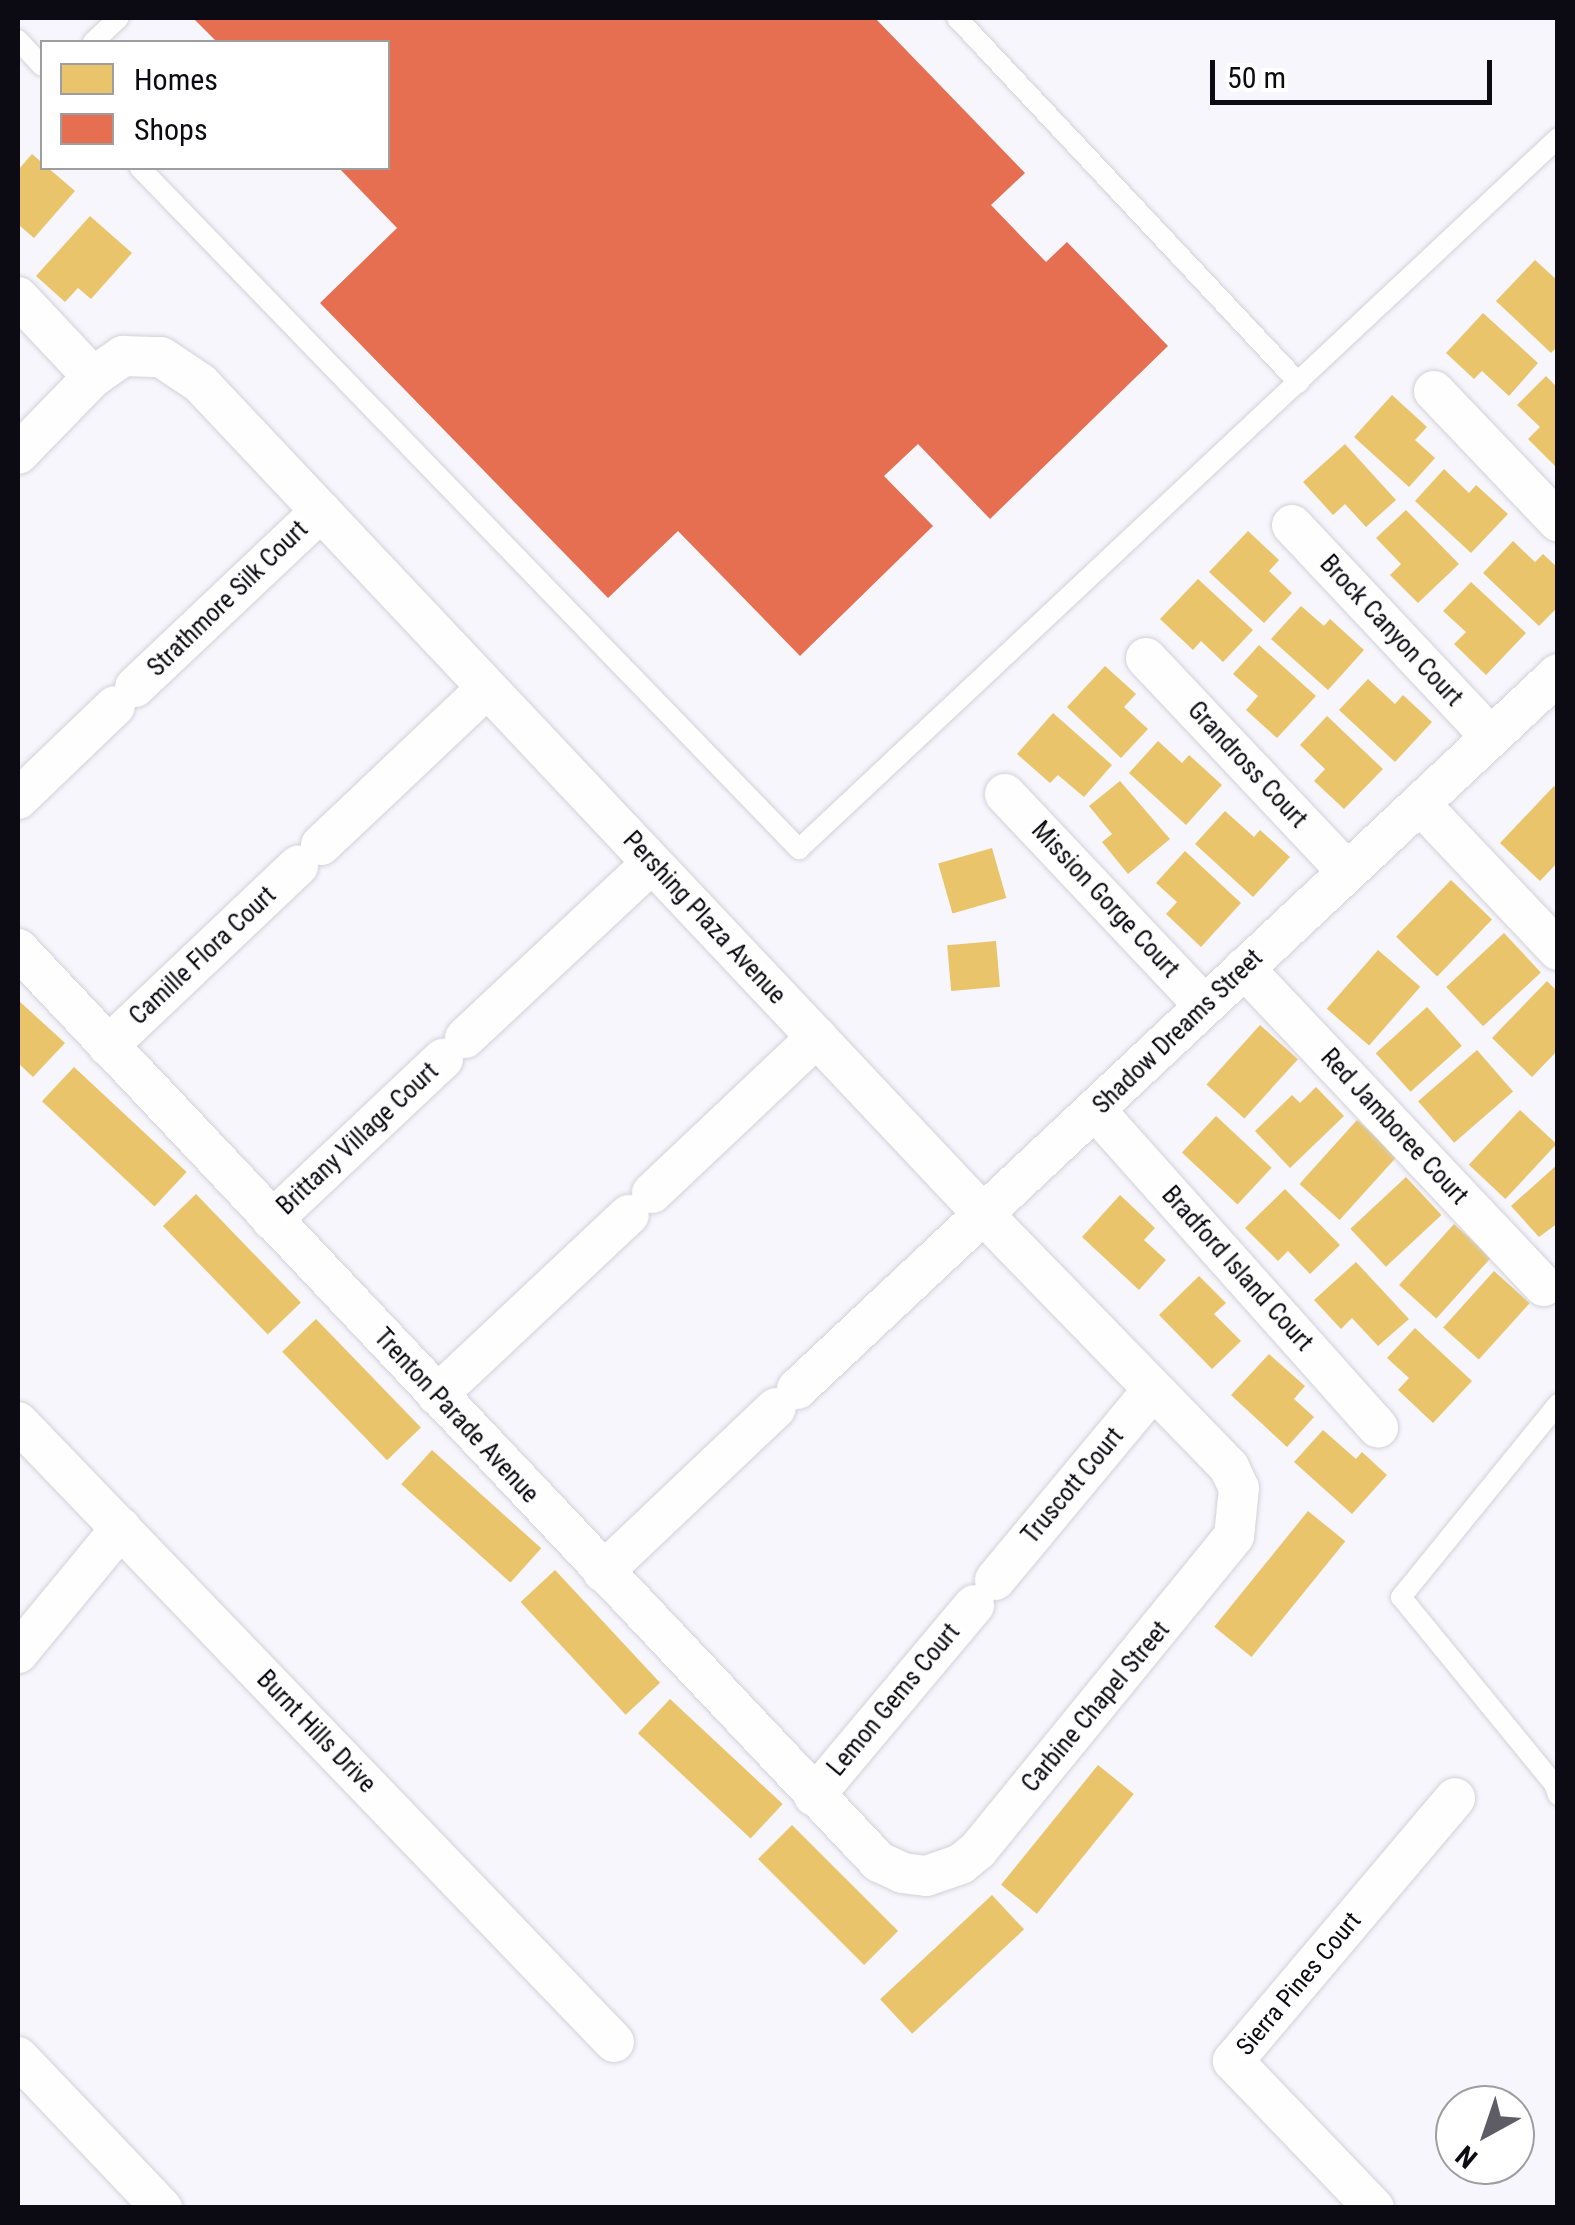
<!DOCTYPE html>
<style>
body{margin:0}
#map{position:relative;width:1575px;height:2225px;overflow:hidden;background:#f7f6fc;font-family:"Roboto Condensed",sans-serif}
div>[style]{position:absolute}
.homes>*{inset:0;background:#e9c46a;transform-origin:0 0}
.shops>*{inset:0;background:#e76f51}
.roads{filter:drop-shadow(0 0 2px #d2d1d9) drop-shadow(0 0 2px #d2d1d9)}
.lane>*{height:20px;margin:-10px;padding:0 10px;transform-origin:10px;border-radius:10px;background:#fefeff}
.street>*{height:40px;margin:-20px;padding:0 20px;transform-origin:20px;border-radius:20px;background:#fefeff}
span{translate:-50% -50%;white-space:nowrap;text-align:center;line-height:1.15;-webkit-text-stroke:10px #fff;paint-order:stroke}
.street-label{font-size:25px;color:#0c0b13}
.frame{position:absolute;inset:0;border:20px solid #0c0b13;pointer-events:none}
.legend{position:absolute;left:40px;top:40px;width:350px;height:130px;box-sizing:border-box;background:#fff;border:2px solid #9e9da1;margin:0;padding:12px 18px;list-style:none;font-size:30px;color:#0c0b13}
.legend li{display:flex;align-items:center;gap:20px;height:50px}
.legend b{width:50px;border:2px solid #9e9da1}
.north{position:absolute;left:1435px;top:2085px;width:100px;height:100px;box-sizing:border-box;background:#fff;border:2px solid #9e9da1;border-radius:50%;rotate:220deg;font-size:28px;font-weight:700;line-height:40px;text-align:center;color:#0c0b13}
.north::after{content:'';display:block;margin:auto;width:35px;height:45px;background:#5e5d65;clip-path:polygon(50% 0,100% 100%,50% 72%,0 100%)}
.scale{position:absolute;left:1210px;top:60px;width:282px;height:45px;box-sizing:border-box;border:5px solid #0c0b13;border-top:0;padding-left:12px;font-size:30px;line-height:35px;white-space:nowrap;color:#0c0b13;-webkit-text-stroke:8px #fff;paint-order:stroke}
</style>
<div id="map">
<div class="homes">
<div style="clip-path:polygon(32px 154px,75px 191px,34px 238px,20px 226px,18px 229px,18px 170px)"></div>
<div style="clip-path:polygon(90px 216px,132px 253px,91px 299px,78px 288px,65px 302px,36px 276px)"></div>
<div style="clip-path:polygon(1535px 260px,1558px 281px,1558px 346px,1551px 353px,1496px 301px)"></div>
<div style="clip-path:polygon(1483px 313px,1538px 363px,1509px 396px,1482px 371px,1474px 379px,1446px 353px)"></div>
<div style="clip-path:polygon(1546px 376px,1558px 388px,1558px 469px,1528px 439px,1540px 427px,1517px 405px)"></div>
<div style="clip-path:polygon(1392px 395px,1427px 427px,1415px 440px,1435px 458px,1409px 487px,1354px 437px)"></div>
<div style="clip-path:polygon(1345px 444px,1396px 500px,1366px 527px,1345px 504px,1333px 515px,1303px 482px)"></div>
<div style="clip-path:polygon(1444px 469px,1469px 493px,1476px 485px,1508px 514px,1471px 553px,1415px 501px)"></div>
<div style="clip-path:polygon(1406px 510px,1459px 564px,1418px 603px,1390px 575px,1401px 564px,1376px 538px)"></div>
<div style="clip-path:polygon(1248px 531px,1279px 560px,1269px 571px,1292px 593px,1264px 623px,1209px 572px)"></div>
<div style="clip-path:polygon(1513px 541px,1535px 562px,1543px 554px,1558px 568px,1558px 607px,1539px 626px,1483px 573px)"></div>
<div style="clip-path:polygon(1198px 579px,1253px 630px,1223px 662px,1201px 641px,1193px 650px,1160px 619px)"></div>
<div style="clip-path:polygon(1471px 582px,1526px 633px,1486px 675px,1454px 644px,1466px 632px,1443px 611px)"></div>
<div style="clip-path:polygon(1301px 606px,1324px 626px,1330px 619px,1364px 650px,1328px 690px,1271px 639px)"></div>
<div style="clip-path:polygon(1259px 645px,1316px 696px,1277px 738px,1246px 710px,1258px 696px,1233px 674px)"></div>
<div style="clip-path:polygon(1105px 666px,1136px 694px,1124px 707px,1148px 729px,1121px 758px,1067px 707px)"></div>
<div style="clip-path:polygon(1368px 679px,1395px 704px,1403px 695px,1432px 722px,1395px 762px,1339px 710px)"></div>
<div style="clip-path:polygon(1053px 713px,1112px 765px,1084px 797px,1058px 775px,1050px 783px,1017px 754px)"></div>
<div style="clip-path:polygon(1327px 716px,1383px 769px,1344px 809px,1314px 781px,1325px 769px,1300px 745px)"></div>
<div style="clip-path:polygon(1158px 741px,1182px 763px,1189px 755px,1222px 785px,1186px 825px,1129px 773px)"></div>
<div style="clip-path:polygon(1120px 781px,1170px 839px,1128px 874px,1102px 842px,1112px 834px,1089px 806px)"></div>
<div style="clip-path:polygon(1554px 786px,1558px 790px,1558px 862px,1540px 881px,1500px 843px)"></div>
<div style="clip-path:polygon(1225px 811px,1254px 837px,1260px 830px,1290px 857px,1253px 897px,1195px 844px)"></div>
<div style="left:992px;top:848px;width:52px;height:56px;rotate:74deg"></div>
<div style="clip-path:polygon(1185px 851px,1241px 903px,1201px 947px,1166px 914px,1177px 902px,1156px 883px)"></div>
<div style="left:1451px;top:880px;width:57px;height:79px;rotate:44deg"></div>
<div style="left:1504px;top:933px;width:54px;height:79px;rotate:47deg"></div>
<div style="left:996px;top:941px;width:46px;height:49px;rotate:85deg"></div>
<div style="left:1378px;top:950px;width:56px;height:78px;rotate:41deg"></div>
<div style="clip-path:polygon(1547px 981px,1558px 992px,1558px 1050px,1532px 1077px,1492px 1038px)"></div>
<div style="clip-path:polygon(18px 1000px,65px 1043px,33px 1077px,18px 1063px)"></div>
<div style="left:1427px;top:1007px;width:52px;height:69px;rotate:48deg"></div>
<div style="left:1260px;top:1025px;width:51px;height:80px;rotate:42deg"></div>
<div style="left:1477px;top:1050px;width:55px;height:78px;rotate:49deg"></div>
<div style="left:74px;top:1067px;width:154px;height:47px;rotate:43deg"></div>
<div style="clip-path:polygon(1316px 1087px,1344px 1116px,1290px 1168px,1255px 1131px,1292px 1095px,1300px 1103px)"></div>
<div style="left:1520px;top:1110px;width:50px;height:75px;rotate:43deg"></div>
<div style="left:1216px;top:1116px;width:76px;height:50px;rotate:43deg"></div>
<div style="left:1357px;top:1120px;width:54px;height:86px;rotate:42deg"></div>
<div style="clip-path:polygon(1558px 1164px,1558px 1223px,1539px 1237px,1511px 1206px)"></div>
<div style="left:1406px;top:1177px;width:52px;height:76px;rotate:47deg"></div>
<div style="clip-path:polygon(1285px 1189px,1340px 1245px,1310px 1274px,1288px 1251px,1278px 1261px,1245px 1228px)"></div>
<div style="left:196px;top:1194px;width:151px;height:46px;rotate:46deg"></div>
<div style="clip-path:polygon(1120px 1195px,1155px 1228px,1144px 1240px,1166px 1260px,1139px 1290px,1082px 1237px)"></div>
<div style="left:1454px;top:1224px;width:50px;height:82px;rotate:42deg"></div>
<div style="clip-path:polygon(1356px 1262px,1409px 1319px,1378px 1346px,1352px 1318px,1341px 1329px,1314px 1300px)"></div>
<div style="left:1494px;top:1271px;width:48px;height:76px;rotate:42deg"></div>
<div style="clip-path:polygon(1199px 1276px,1226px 1303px,1214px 1314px,1241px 1341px,1212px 1369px,1159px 1315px)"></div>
<div style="left:316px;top:1319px;width:151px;height:47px;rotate:46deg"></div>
<div style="clip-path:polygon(1415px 1328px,1472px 1381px,1433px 1423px,1398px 1390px,1409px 1378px,1387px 1358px)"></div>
<div style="clip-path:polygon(1269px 1354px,1305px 1386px,1294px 1399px,1314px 1417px,1287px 1447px,1231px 1395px)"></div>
<div style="clip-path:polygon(1323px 1430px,1356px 1459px,1362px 1452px,1387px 1475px,1352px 1514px,1294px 1462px)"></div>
<div style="left:432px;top:1450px;width:147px;height:46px;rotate:42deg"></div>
<div style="left:1308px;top:1511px;width:48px;height:149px;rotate:39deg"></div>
<div style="left:555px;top:1570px;width:154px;height:47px;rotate:47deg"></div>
<div style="left:670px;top:1699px;width:154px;height:47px;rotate:43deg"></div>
<div style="left:1098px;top:1765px;width:46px;height:154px;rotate:39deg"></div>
<div style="left:792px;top:1825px;width:150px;height:48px;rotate:45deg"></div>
<div style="left:992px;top:1895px;width:47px;height:153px;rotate:47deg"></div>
</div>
<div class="shops">
<div style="clip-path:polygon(193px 18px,875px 18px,1025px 173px,991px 205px,1046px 262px,1067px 242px,1168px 346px,990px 519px,918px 444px,884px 476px,933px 526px,800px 656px,678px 531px,608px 598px,320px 303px,397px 228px,339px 168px,388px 168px,388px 42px,217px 42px)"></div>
</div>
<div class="roads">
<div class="lane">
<div style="left:957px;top:18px;width:500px;rotate:46.86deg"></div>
<div style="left:18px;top:40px;width:35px;rotate:47deg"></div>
<div style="left:93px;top:42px;width:35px;rotate:-43deg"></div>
<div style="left:140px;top:168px;width:948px;rotate:45.94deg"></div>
<div style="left:799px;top:849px;width:1040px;rotate:-43.13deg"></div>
<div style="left:1558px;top:1404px;width:249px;rotate:129.1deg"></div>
<div style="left:1401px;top:1597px;width:242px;rotate:50.7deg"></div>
<div style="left:1554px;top:1784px;width:12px;rotate:70deg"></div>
</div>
<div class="street">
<div style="left:18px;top:297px;width:110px;rotate:46.8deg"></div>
<div style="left:1434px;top:391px;width:180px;rotate:46.4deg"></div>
<div style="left:18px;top:454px;width:107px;rotate:-45.8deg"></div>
<div style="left:93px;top:377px;width:37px;rotate:-35deg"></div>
<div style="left:123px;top:356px;width:38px;rotate:2deg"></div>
<div style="left:161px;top:357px;width:47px;rotate:33.7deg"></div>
<div style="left:200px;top:383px;width:1142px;rotate:46.7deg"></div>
<div style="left:983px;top:1214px;width:353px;rotate:45.8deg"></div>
<div style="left:1229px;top:1467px;width:23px;rotate:65deg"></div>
<div style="left:1239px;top:1488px;width:48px;rotate:95.9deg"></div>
<div style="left:1234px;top:1536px;width:405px;rotate:129.2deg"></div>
<div style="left:978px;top:1850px;width:22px;rotate:141deg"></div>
<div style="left:961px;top:1864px;width:37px;rotate:161deg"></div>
<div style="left:926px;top:1876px;width:23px;rotate:-173deg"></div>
<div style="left:903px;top:1873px;width:26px;rotate:-155deg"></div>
<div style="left:879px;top:1862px;width:1255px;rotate:-133.32deg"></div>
<div style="left:1292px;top:525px;width:291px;rotate:46.8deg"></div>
<div style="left:1146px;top:658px;width:293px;rotate:46.7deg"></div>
<div style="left:135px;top:687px;width:256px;rotate:-43.4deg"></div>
<div style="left:1005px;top:794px;width:291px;rotate:46.7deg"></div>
<div style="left:18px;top:799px;width:134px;rotate:-43.8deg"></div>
<div style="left:1420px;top:804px;width:201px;rotate:46.6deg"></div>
<div style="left:321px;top:845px;width:228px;rotate:-43.4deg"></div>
<div style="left:1244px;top:968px;width:437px;rotate:46.7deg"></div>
<div style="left:465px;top:1038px;width:256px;rotate:-43.1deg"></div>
<div style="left:108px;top:1046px;width:262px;rotate:-43.5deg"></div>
<div style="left:1096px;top:1111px;width:424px;rotate:48.3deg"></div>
<div style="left:652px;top:1193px;width:227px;rotate:-43.4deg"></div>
<div style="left:272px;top:1220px;width:235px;rotate:-43.3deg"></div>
<div style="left:797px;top:1389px;width:1044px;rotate:-43.21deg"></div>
<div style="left:437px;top:1395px;width:263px;rotate:-43.2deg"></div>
<div style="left:18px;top:1422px;width:860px;rotate:46.13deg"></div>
<div style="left:603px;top:1572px;width:238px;rotate:-43.5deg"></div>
<div style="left:995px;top:1580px;width:244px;rotate:-50.3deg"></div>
<div style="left:18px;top:1653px;width:162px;rotate:-50.5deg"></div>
<div style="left:814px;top:1796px;width:249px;rotate:-50deg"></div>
<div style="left:18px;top:2057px;width:209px;rotate:46.4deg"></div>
<div style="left:1374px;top:2208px;width:204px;rotate:-133.8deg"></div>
<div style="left:1233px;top:2061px;width:344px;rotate:-49.8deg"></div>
</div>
</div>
<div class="street-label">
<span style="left:228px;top:599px;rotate:-44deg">Strathmore Silk Court</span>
<span style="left:1391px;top:631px;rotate:47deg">Brock Canyon Court</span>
<span style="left:1247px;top:765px;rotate:47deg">Grandross Court</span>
<span style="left:1105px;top:900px;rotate:47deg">Mission Gorge Court</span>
<span style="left:704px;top:918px;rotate:47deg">Pershing Plaza Avenue</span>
<span style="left:203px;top:956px;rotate:-43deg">Camille Flora Court</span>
<span style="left:1178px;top:1032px;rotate:-44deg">Shadow Dreams Street</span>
<span style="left:1394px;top:1127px;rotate:47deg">Red Jamboree Court</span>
<span style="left:358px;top:1139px;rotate:-43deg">Brittany Village Court</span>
<span style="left:1237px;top:1269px;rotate:48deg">Bradford Island Court</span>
<span style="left:456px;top:1416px;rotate:47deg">Trenton Parade Avenue</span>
<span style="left:1073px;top:1486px;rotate:-50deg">Truscott Court</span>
<span style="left:894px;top:1700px;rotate:-50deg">Lemon Gems Court</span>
<span style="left:1096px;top:1707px;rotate:-50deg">Carbine Chapel Street</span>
<span style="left:316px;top:1732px;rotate:46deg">Burnt Hills Drive</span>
<span style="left:1299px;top:1984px;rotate:-50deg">Sierra Pines Court</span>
</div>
<div class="frame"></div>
<ul class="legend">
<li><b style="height:28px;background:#e9c46a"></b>Homes</li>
<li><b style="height:28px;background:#e76f51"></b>Shops</li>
</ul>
<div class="north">N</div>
<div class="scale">50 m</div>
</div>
